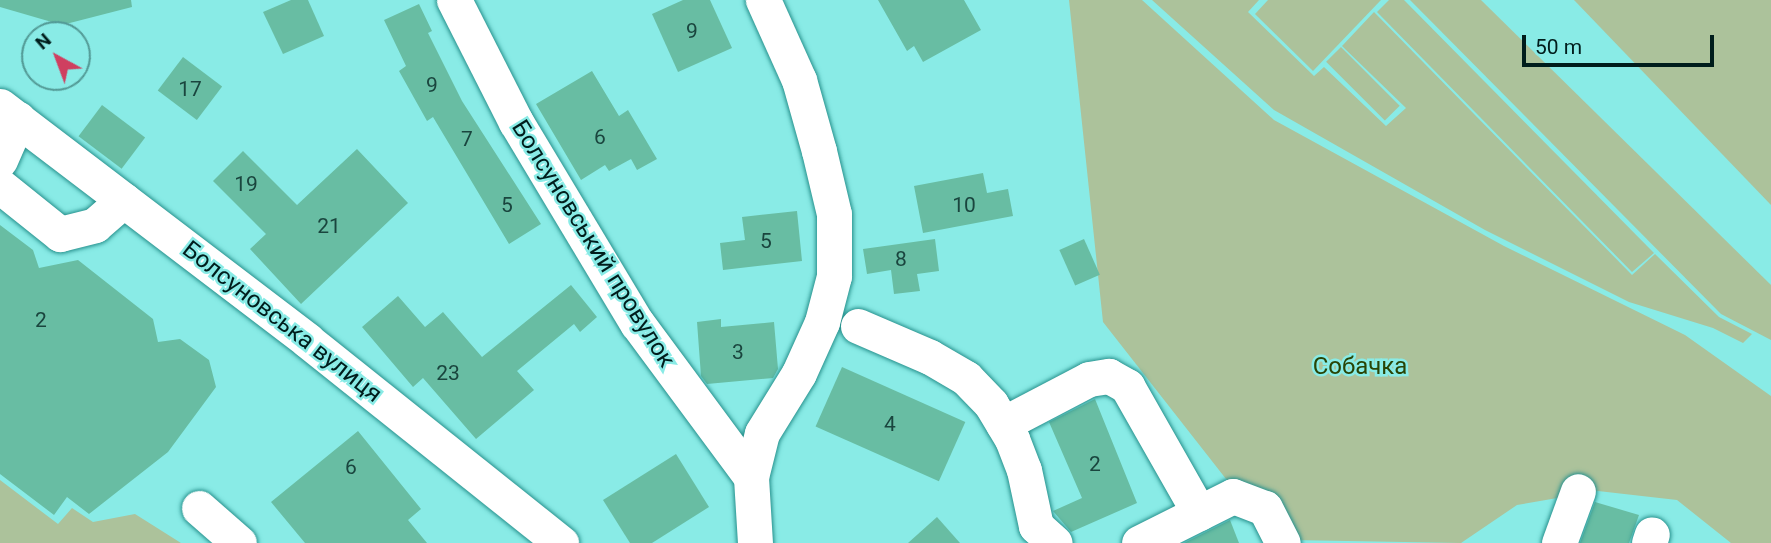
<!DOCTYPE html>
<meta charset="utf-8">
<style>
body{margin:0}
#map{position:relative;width:1771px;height:543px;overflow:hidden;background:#89ebe6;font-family:Roboto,sans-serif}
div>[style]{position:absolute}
.green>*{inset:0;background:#acc29b;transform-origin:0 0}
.building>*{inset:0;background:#68bda3;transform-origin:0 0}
.roads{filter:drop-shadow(0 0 2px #27918d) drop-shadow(0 0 2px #27918d)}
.minor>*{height:35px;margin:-17.5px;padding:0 17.5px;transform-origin:17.5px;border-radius:17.5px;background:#fff}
span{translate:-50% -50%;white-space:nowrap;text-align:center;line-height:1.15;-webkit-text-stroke:5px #89ebe6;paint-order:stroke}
.number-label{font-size:21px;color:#1a453e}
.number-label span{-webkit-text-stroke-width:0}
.street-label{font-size:24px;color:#001d1c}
.park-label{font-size:24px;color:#294405}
.north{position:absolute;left:21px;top:21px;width:70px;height:70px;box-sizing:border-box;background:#89ebe6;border:2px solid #529995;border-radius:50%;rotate:319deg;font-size:19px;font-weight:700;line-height:28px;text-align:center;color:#001d1c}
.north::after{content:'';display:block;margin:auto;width:24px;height:32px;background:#cf3f60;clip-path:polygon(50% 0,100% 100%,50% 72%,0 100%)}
.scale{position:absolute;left:1522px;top:35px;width:192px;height:32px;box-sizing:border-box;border:4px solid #001d1c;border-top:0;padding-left:9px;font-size:21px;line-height:24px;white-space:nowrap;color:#001d1c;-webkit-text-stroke:5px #89ebe6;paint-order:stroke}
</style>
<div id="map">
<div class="green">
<div style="clip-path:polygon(1069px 0,1142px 0,1274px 120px,1504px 246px,1685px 335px,1771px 396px,1771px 543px,1731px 543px,1677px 500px,1598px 491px,1517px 505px,1461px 543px,1290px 540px,1237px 493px,1103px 322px)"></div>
<div style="clip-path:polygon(1152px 0,1259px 0,1248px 12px,1314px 76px,1324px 67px,1386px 126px,1406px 108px,1342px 46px,1374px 12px,1632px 275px,1655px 254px,1719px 317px,1752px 334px,1743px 343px,1713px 328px,1629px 302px,1485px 230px,1274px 110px)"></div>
<div style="clip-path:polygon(1268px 0,1381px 0,1313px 71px,1255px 14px)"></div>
<div style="clip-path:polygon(1389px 0,1404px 0,1654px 253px,1632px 272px,1377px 12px)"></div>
<div style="clip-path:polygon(1410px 0,1481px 0,1771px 285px,1771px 340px,1721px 314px)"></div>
<div style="clip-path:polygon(1574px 0,1771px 0,1771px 205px)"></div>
<div style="left:1341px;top:47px;width:83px;height:21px;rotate:45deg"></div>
<div style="clip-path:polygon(0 480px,58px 524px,72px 508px,93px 522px,135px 514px,181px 543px,0 543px)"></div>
</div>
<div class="building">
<div style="clip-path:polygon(0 0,131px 0,132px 7px,62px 25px,0 7px)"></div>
<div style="clip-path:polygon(291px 0,308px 0,324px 36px,283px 54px,263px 12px)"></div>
<div style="clip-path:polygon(683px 0,710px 0,732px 48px,678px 72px,652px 14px)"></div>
<div style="clip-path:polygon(878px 0,964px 0,981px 30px,923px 62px,914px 46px,907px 51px)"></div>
<div style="clip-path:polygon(419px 4px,432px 31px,428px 33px,462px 101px,541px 224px,509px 244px,433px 117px,427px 121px,399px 71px,406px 66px,384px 20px)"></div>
<div style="left:183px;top:57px;width:49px;height:42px;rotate:37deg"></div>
<div style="clip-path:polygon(592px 71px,619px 116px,628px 110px,657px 159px,637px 170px,631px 159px,609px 171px,605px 165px,581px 180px,536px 104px)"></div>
<div style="left:102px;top:105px;width:54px;height:39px;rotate:37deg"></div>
<div style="clip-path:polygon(357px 149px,408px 203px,301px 304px,250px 249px,266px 234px,213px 181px,243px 151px,297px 205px)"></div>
<div style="clip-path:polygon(983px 173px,987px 193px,1008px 189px,1013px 216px,923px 233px,914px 186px)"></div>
<div style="clip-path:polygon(797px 211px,802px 261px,723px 270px,720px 243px,745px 240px,742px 217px)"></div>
<div style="clip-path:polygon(0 225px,33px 250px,39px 268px,78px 260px,153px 319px,158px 342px,180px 339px,209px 360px,216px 387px,168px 452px,89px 514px,67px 497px,54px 515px,0 474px)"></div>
<div style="clip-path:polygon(935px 239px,939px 271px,917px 274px,920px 291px,894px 294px,891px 270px,867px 274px,863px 249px)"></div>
<div style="left:1084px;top:239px;width:39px;height:27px;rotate:66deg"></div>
<div style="clip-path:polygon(571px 285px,597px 317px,580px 332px,574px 324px,517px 371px,534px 390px,476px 439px,423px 378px,413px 387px,362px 327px,398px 296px,425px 327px,443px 312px,482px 357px)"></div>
<div style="clip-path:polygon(721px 319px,721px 327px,774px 322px,778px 369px,773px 378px,707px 384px,701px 376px,697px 322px)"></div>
<div style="left:842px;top:367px;width:135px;height:65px;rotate:24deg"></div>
<div style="clip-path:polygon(1095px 399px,1137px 503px,1071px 532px,1053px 511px,1082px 498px,1049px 422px)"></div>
<div style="clip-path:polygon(358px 431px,421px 509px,408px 520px,427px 543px,305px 543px,271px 502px)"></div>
<div style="clip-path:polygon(676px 454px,709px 507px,652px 543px,630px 543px,603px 500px)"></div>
<div style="clip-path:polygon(1595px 502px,1639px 515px,1629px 543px,1580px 543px)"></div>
<div style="clip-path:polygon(937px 517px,960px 543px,908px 543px)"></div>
<div style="clip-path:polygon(1230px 520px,1239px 543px,1184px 543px)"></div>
</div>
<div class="roads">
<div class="minor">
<div style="left:454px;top:0;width:137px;rotate:63.1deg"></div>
<div style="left:516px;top:122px;width:235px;rotate:59deg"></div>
<div style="left:637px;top:323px;width:192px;rotate:53.5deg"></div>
<div style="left:0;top:106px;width:387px;rotate:37.3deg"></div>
<div style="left:308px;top:341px;width:324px;rotate:38.6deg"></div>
<div style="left:0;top:160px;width:45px;rotate:-66.3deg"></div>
<div style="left:0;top:186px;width:77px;rotate:38.7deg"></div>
<div style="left:60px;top:234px;width:36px;rotate:-14deg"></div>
<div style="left:95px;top:225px;width:38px;rotate:-41deg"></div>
<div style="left:858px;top:326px;width:78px;rotate:23.3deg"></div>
<div style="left:930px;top:357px;width:42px;rotate:30.3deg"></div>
<div style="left:966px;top:378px;width:36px;rotate:46deg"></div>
<div style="left:991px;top:404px;width:41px;rotate:59deg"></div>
<div style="left:1012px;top:439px;width:33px;rotate:69deg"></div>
<div style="left:1024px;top:470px;width:57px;rotate:77.9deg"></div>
<div style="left:1036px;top:526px;width:25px;rotate:42deg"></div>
<div style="left:1003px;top:424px;width:97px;rotate:-27.6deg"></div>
<div style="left:1089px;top:379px;width:20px;rotate:-9deg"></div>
<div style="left:1109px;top:376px;width:21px;rotate:29deg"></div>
<div style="left:1127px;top:386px;width:146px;rotate:60.4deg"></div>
<div style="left:199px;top:508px;width:53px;rotate:41.2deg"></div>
<div style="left:755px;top:543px;width:66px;rotate:-93.5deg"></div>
<div style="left:751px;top:477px;width:45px;rotate:-76deg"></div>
<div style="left:762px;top:433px;width:70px;rotate:-58.3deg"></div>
<div style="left:799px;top:373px;width:56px;rotate:-65.7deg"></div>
<div style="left:822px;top:322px;width:48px;rotate:-75.4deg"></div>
<div style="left:834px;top:276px;width:62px;rotate:-90deg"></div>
<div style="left:834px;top:214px;width:65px;rotate:-103.4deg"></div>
<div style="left:819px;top:151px;width:74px;rotate:-105.7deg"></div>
<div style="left:799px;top:80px;width:88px;rotate:-114.2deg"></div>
<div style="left:1139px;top:543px;width:105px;rotate:-26.6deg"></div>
<div style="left:1233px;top:496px;width:34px;rotate:21deg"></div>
<div style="left:1265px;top:508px;width:39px;rotate:63deg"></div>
<div style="left:1559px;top:543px;width:55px;rotate:-69.9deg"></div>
<div style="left:1649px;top:543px;width:9px;rotate:-72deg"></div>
</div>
</div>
<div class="number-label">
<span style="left:692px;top:31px">9</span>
<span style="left:432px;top:85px">9</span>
<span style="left:190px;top:89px">17</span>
<span style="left:600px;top:137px">6</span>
<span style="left:467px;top:139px">7</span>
<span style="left:246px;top:184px">19</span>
<span style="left:507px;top:205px">5</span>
<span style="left:964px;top:205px">10</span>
<span style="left:329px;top:226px">21</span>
<span style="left:766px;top:241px">5</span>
<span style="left:901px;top:259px">8</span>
<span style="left:41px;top:320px">2</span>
<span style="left:738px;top:352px">3</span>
<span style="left:448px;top:373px">23</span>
<span style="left:890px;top:424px">4</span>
<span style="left:1095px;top:464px">2</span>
<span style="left:351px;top:467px">6</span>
</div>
<div class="street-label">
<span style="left:593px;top:244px;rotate:58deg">Болсуновський провулок</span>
<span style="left:282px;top:322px;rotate:38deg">Болсуновська вулиця</span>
</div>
<div class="park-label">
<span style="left:1360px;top:367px">Собачка</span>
</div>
<div class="north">N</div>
<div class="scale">50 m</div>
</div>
